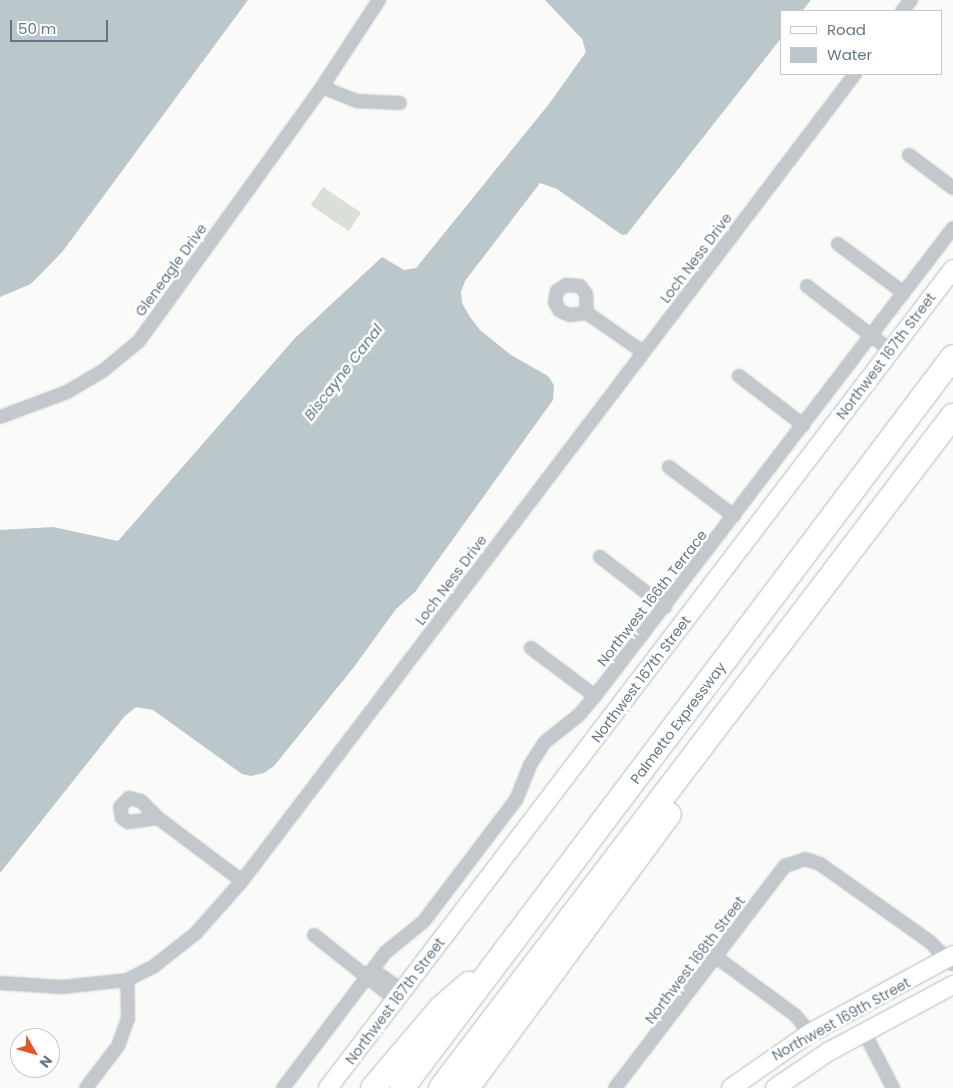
<!DOCTYPE html>
<style>
body{margin:0}
#map{position:relative;width:953px;height:1088px;overflow:hidden;background:#fafaf8;font-family:Poppins,sans-serif}
div>[style]{position:absolute}
.green>*{inset:0;background:#dadfd7;transform-origin:0 0}
.water>*{inset:0;background:#bbc7cb}
.roads{filter:drop-shadow(0 0 1px #b3babf) drop-shadow(0 0 1px #b3babf)}
.street>*{height:12px;margin:-6px;padding:0 6px;transform-origin:6px;border-radius:6px;background:#c3c8cc}
.secondary>*{height:18px;margin:-9px;padding:0 9px;transform-origin:9px;border-radius:9px;background:#fff}
.highway>*{height:24px;margin:-12px;padding:0 12px;transform-origin:12px;border-radius:12px;background:#fff}
span{translate:-50% -50%;white-space:nowrap;text-align:center;line-height:1.15;-webkit-text-stroke:5px #fff;paint-order:stroke}
.street-label{font-size:14px;color:#657683}
.water-label{font-size:15px;color:#60757c;font-style:italic}
.legend{position:absolute;left:780px;top:10px;width:162px;height:65px;box-sizing:border-box;background:#fff;border:1px solid #c1c8cd;margin:0;padding:6px 9px;list-style:none;font-size:15px;color:#657683}
.legend li{display:flex;align-items:center;gap:10px;height:25px}
.legend b{width:25px;border:1px solid #c1c8cd}
.north{position:absolute;left:10px;top:1028px;width:50px;height:50px;box-sizing:border-box;background:#fff;border:1px solid #c1c8cd;border-radius:50%;rotate:128deg;font-size:14px;font-weight:700;line-height:20px;text-align:center;color:#657683}
.north::after{content:'';display:block;margin:auto;width:18px;height:22px;background:#e4572e;clip-path:polygon(50% 0,100% 100%,50% 72%,0 100%)}
.scale{position:absolute;left:10px;top:20px;width:98px;height:22px;box-sizing:border-box;border:2px solid #657683;border-top:0;padding-left:6px;font-size:15px;line-height:18px;white-space:nowrap;color:#657683;-webkit-text-stroke:4px #fff;paint-order:stroke}
</style>
<div id="map">
<div class="green">
<div style="left:323px;top:187px;width:46px;height:22px;rotate:34deg"></div>
</div>
<div class="water">
<div style="clip-path:polygon(0 0,248px 0,63px 251px,31px 284px,0 297px)"></div>
<div style="clip-path:polygon(545px 0,811px 0,802px 11px,782px 11px,782px 37px,627px 234px,622px 235px,557px 189px,540px 183px,465px 281px,461px 292px,462px 303px,470px 317px,480px 330px,511px 355px,548px 376px,554px 385px,553px 400px,415px 592px,396px 609px,354px 667px,274px 766px,264px 773px,251px 776px,242px 774px,153px 710px,136px 707px,124px 717px,0 873px,0 530px,53px 527px,118px 541px,295px 338px,382px 257px,404px 270px,416px 268px,549px 104px,586px 52px,582px 39px)"></div>
</div>
<div class="roads">
<div class="street">
<div style="left:902px;top:11px;width:14px;rotate:-51deg"></div>
<div style="left:322px;top:87px;width:38px;rotate:22deg"></div>
<div style="left:357px;top:101px;width:43px;rotate:2.7deg"></div>
<div style="left:909px;top:155px;width:55px;rotate:36.9deg"></div>
<div style="left:838px;top:244px;width:82px;rotate:36.6deg"></div>
<div style="left:807px;top:286px;width:106px;rotate:37.7deg"></div>
<div style="left:587px;top:313px;width:19px;rotate:-93deg"></div>
<div style="left:586px;top:294px;width:10px;rotate:-127deg"></div>
<div style="left:580px;top:286px;width:14px;rotate:-176deg"></div>
<div style="left:566px;top:285px;width:11px;rotate:146deg"></div>
<div style="left:557px;top:291px;width:11px;rotate:100deg"></div>
<div style="left:555px;top:302px;width:10px;rotate:61deg"></div>
<div style="left:560px;top:311px;width:11px;rotate:22deg"></div>
<div style="left:570px;top:315px;width:17px;rotate:-7deg"></div>
<div style="left:587px;top:313px;width:68px;rotate:34.9deg"></div>
<div style="left:739px;top:376px;width:81px;rotate:37.4deg"></div>
<div style="left:0;top:417px;width:72px;rotate:-20.5deg"></div>
<div style="left:67px;top:392px;width:43px;rotate:-30.7deg"></div>
<div style="left:104px;top:370px;width:45px;rotate:-39.6deg"></div>
<div style="left:139px;top:341px;width:313px;rotate:-54.2deg"></div>
<div style="left:322px;top:87px;width:104px;rotate:-56.8deg"></div>
<div style="left:669px;top:467px;width:81px;rotate:37deg"></div>
<div style="left:600px;top:557px;width:82px;rotate:37.6deg"></div>
<div style="left:531px;top:648px;width:80px;rotate:36.9deg"></div>
<div style="left:158px;top:818px;width:30px;rotate:172deg"></div>
<div style="left:128px;top:822px;width:7px;rotate:-146deg"></div>
<div style="left:122px;top:818px;width:11px;rotate:-100deg"></div>
<div style="left:120px;top:807px;width:13px;rotate:-45deg"></div>
<div style="left:129px;top:798px;width:12px;rotate:14deg"></div>
<div style="left:141px;top:801px;width:24px;rotate:45deg"></div>
<div style="left:158px;top:818px;width:105px;rotate:36.9deg"></div>
<div style="left:314px;top:935px;width:105px;rotate:38.4deg"></div>
<div style="left:716px;top:957px;width:98px;rotate:36.3deg"></div>
<div style="left:795px;top:1015px;width:23px;rotate:50deg"></div>
<div style="left:368px;top:976px;width:14px"></div>
<div style="left:382px;top:976px;width:26px;rotate:36deg"></div>
<div style="left:0;top:983px;width:62px;rotate:3.7deg"></div>
<div style="left:62px;top:987px;width:65px;rotate:-6.1deg"></div>
<div style="left:127px;top:980px;width:29px;rotate:-27deg"></div>
<div style="left:153px;top:967px;width:55px;rotate:-38.3deg"></div>
<div style="left:196px;top:933px;width:69px;rotate:-48.5deg"></div>
<div style="left:242px;top:881px;width:1013px;rotate:-52.78deg"></div>
<div style="left:864px;top:1032px;width:63px;rotate:62.6deg"></div>
<div style="left:86px;top:1088px;width:53px;rotate:-52.7deg"></div>
<div style="left:118px;top:1046px;width:29px;rotate:-70deg"></div>
<div style="left:128px;top:1019px;width:39px;rotate:-91deg"></div>
<div style="left:283px;top:1088px;width:171px;rotate:-52.9deg"></div>
<div style="left:386px;top:952px;width:49px;rotate:-39.2deg"></div>
<div style="left:424px;top:921px;width:152px;rotate:-52.8deg"></div>
<div style="left:516px;top:800px;width:38px;rotate:-68deg"></div>
<div style="left:530px;top:765px;width:27px;rotate:-57deg"></div>
<div style="left:545px;top:742px;width:43px;rotate:-38.5deg"></div>
<div style="left:579px;top:715px;width:25px;rotate:-50deg"></div>
<div style="left:595px;top:696px;width:589px;rotate:-52.59deg"></div>
<div style="left:615px;top:1088px;width:280px;rotate:-52.6deg"></div>
<div style="left:785px;top:866px;width:21px;rotate:-19deg"></div>
<div style="left:805px;top:859px;width:16px;rotate:18deg"></div>
<div style="left:820px;top:864px;width:135px;rotate:35.3deg"></div>
<div style="left:930px;top:942px;width:31px;rotate:45deg"></div>
</div>
<div class="secondary">
<div style="left:328px;top:1088px;width:1030px;rotate:-52.65deg"></div>
<div style="left:731px;top:1088px;width:96px;rotate:-34.8deg"></div>
<div style="left:810px;top:1033px;width:163px;rotate:-28.6deg"></div>
<div style="left:775px;top:1088px;width:64px;rotate:-34.2deg"></div>
<div style="left:828px;top:1052px;width:142px;rotate:-28.2deg"></div>
</div>
<div class="highway">
<div style="left:373px;top:1088px;width:105px;rotate:-49.6deg"></div>
<div style="left:441px;top:1008px;width:37px;rotate:-41deg"></div>
<div style="left:402px;top:1088px;width:915px;rotate:-52.99deg"></div>
<div style="left:441px;top:1088px;width:845px;rotate:-52.7deg"></div>
<div style="left:467px;top:1088px;width:340px;rotate:-53.6deg"></div>
</div>
</div>
<div class="street-label">
<span style="left:696px;top:258px;rotate:-53deg">Loch Ness Drive</span>
<span style="left:171px;top:270px;rotate:-54deg">Gleneagle Drive</span>
<span style="left:886px;top:356px;rotate:-53deg">Northwest 167th Street</span>
<span style="left:451px;top:580px;rotate:-53deg">Loch Ness Drive</span>
<span style="left:652px;top:598px;rotate:-52deg">Northwest 166th Terrace</span>
<span style="left:641px;top:679px;rotate:-53deg">Northwest 167th Street</span>
<span style="left:678px;top:723px;rotate:-53deg">Palmetto Expressway</span>
<span style="left:695px;top:960px;rotate:-53deg">Northwest 168th Street</span>
<span style="left:395px;top:1001px;rotate:-53deg">Northwest 167th Street</span>
<span style="left:841px;top:1019px;rotate:-29deg">Northwest 169th Street</span>
</div>
<div class="water-label">
<span style="left:343px;top:372px;rotate:-52deg">Biscayne Canal</span>
</div>
<ul class="legend">
<li><b style="height:6px;background:#fff"></b>Road</li>
<li><b style="height:14px;background:#bbc7cb"></b>Water</li>
</ul>
<div class="north">N</div>
<div class="scale">50 m</div>
</div>
